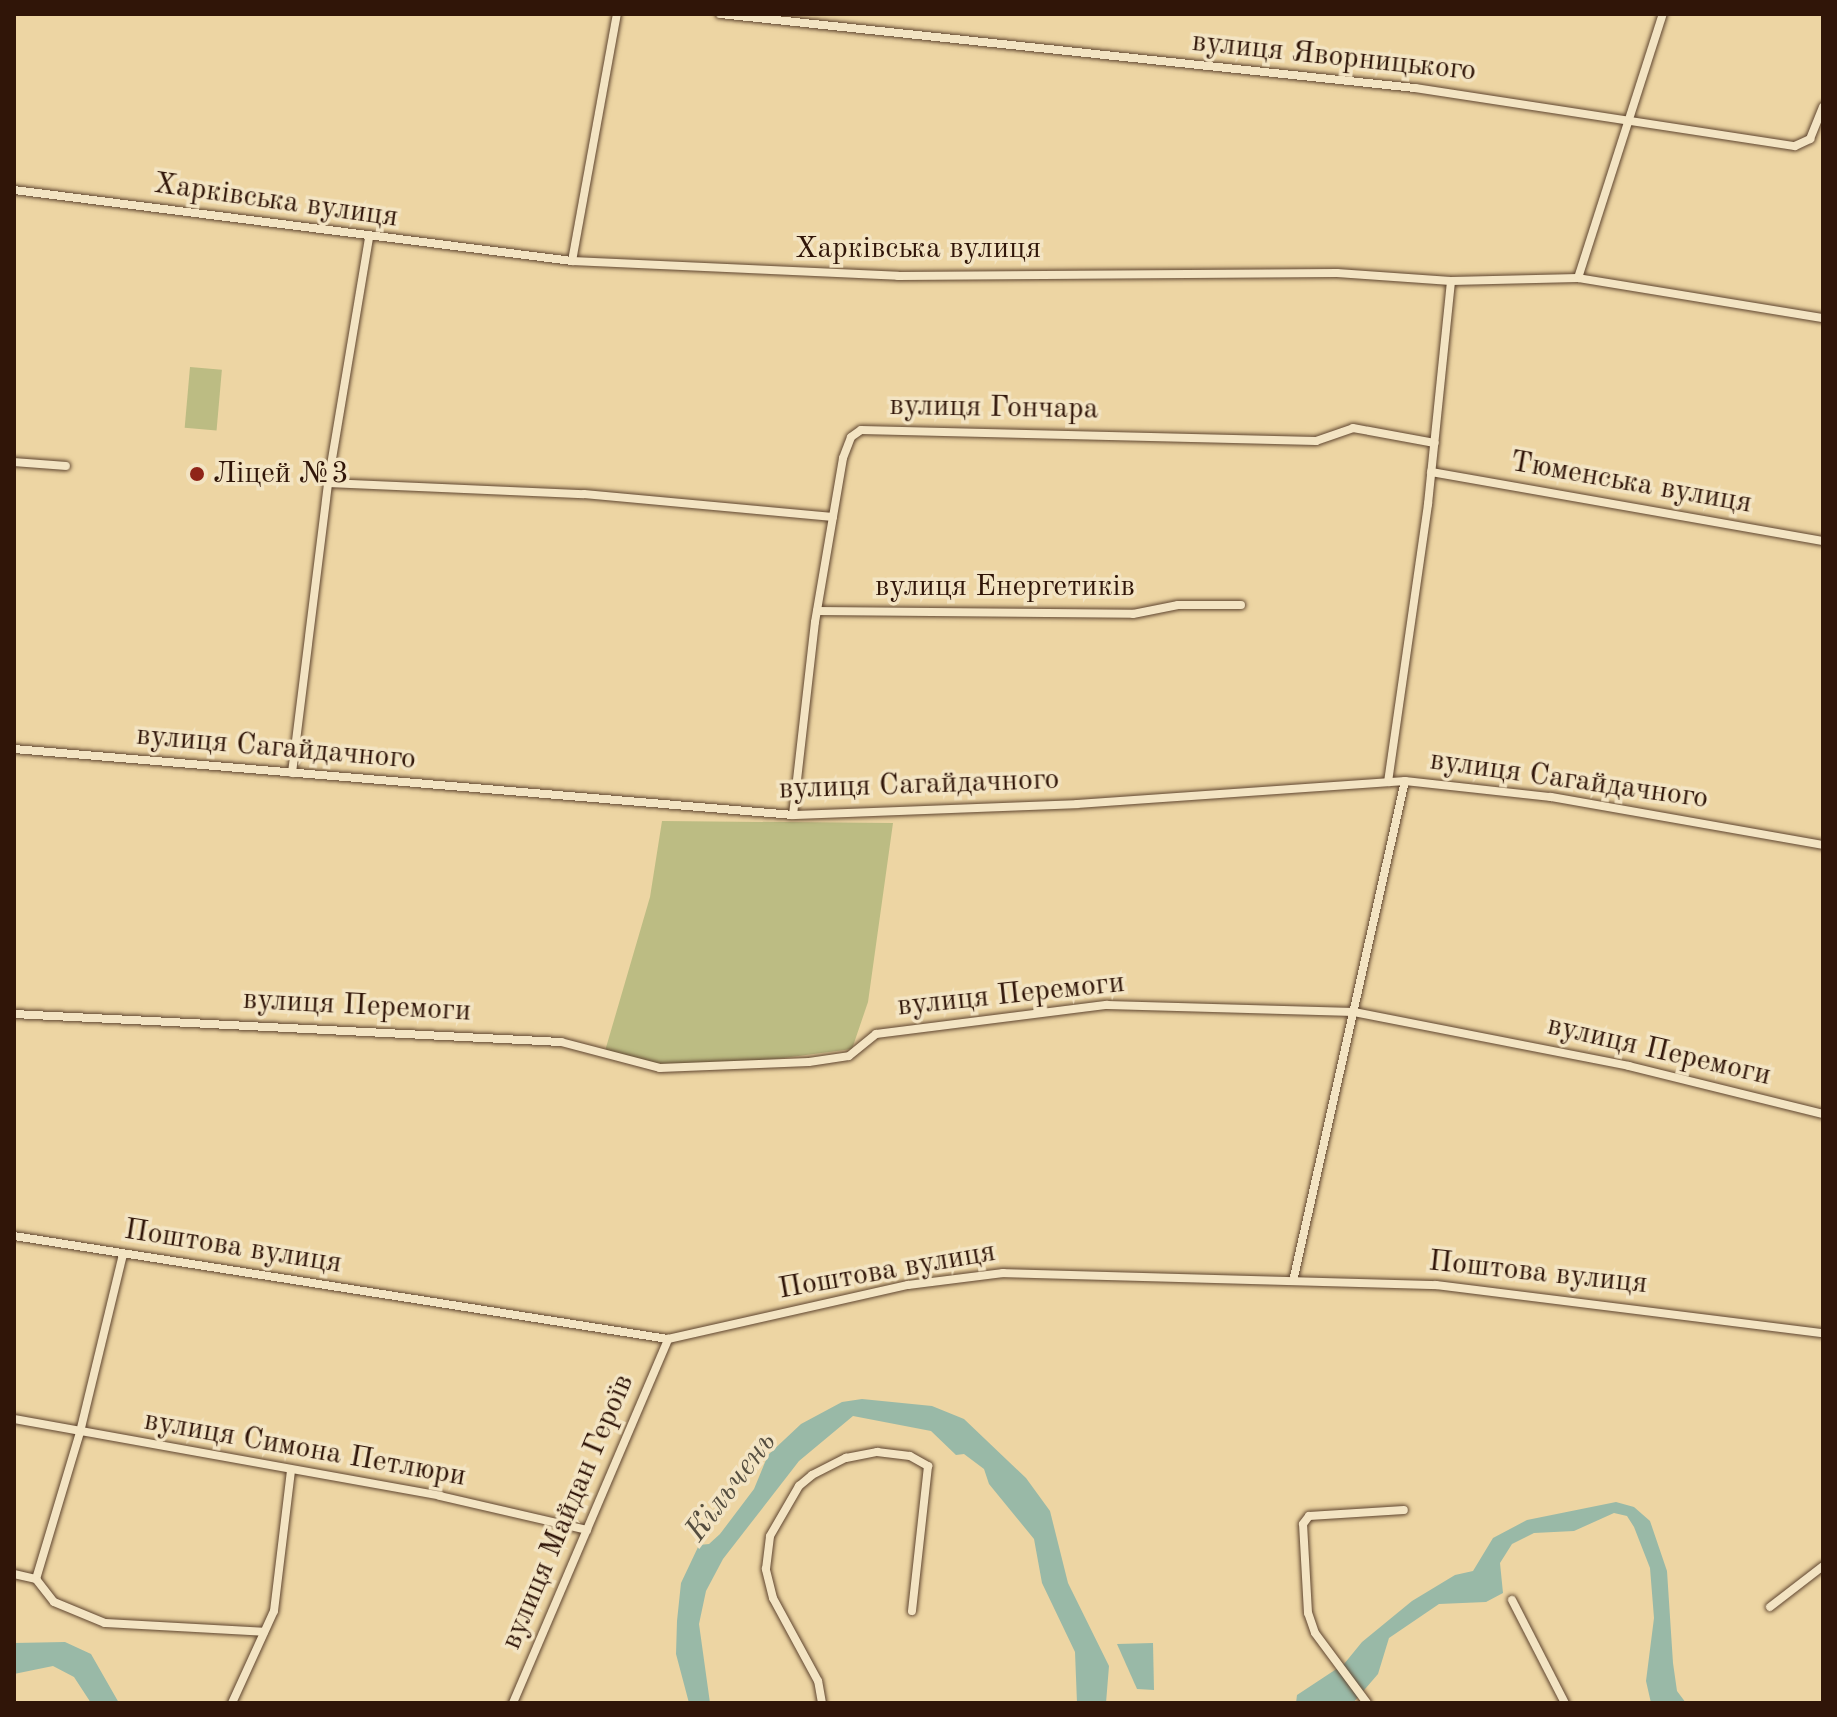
<!DOCTYPE html>
<meta charset="utf-8">
<style>
body{margin:0}
#map{position:relative;width:1837px;height:1717px;overflow:hidden;background:#edd5a3;font-family:"Old Standard TT",serif}
div>[style]{position:absolute}
.green>*{inset:0;background:#bcbc83;transform-origin:0 0}
.water>*{inset:0;background:#99b9a7}
.roads{filter:drop-shadow(0 0 2px #5f452f) drop-shadow(0 0 2px #5f452f)}
.minor>*{height:8px;margin:-4px;padding:0 4px;transform-origin:4px;border-radius:4px;background:#f3e4c3}
.dots>*{width:22px;height:22px;translate:-50% -50%;box-sizing:border-box;border:4px solid #f3e4c3;border-radius:50%}
span{translate:-50% -50%;white-space:nowrap;text-align:center;line-height:1.15;-webkit-text-stroke:7px #f3e4c3;paint-order:stroke}
.street-label{font-size:30px;color:#301508}
.poi-label{font-size:30px;color:#301508}
.left{translate:0 -50%;text-align:left}
.water-label{font-size:32px;color:#554e40;font-style:italic}
.frame{position:absolute;inset:0;border:16px solid #301508;pointer-events:none}
</style>
<div id="map">
<div class="green">
<div style="left:190px;top:367px;width:32px;height:61px;rotate:5deg"></div>
<div style="clip-path:polygon(662px 821px,893px 823px,868px 1002px,852px 1049px,753px 1062px,652px 1064px,605px 1051px,650px 897px)"></div>
</div>
<div class="water">
<div style="clip-path:polygon(862px 1399px,932px 1406px,964px 1419px,1026px 1478px,1050px 1511px,1068px 1583px,1109px 1666px,1106px 1703px,1077px 1703px,1075px 1652px,1042px 1583px,1034px 1539px,989px 1484px,984px 1469px,964px 1454px,956px 1455px,931px 1431px,853px 1416px,799px 1461px,723px 1559px,706px 1591px,699px 1624px,710px 1703px,689px 1703px,676px 1654px,677px 1621px,681px 1583px,699px 1545px,709px 1544px,720px 1534px,754px 1489px,768px 1455px,801px 1424px,842px 1402px)"></div>
<div style="clip-path:polygon(1616px 1502px,1634px 1507px,1650px 1521px,1667px 1571px,1673px 1663px,1677px 1691px,1686px 1703px,1651px 1703px,1646px 1681px,1654px 1618px,1650px 1568px,1634px 1527px,1627px 1516px,1614px 1513px,1574px 1531px,1534px 1533px,1512px 1544px,1500px 1563px,1503px 1593px,1486px 1602px,1439px 1604px,1389px 1638px,1378px 1674px,1353px 1703px,1296px 1703px,1297px 1695px,1344px 1664px,1362px 1642px,1412px 1601px,1455px 1575px,1473px 1571px,1493px 1538px,1527px 1520px)"></div>
<div style="clip-path:polygon(65px 1642px,91px 1654px,119px 1703px,91px 1703px,74px 1677px,53px 1666px,14px 1674px,14px 1643px)"></div>
<div style="clip-path:polygon(1153px 1643px,1154px 1690px,1137px 1689px,1117px 1644px)"></div>
</div>
<div class="roads">
<div class="minor">
<div style="left:720px;top:14px;width:699px;rotate:6.08deg"></div>
<div style="left:1415px;top:88px;width:384px;rotate:8.7deg"></div>
<div style="left:1795px;top:146px;width:17px;rotate:-25deg"></div>
<div style="left:1810px;top:139px;width:35px;rotate:-68deg"></div>
<div style="left:14px;top:190px;width:562px;rotate:7.25deg"></div>
<div style="left:572px;top:261px;width:326px;rotate:2.6deg"></div>
<div style="left:898px;top:276px;width:439px;rotate:-0.4deg"></div>
<div style="left:1337px;top:273px;width:114px;rotate:4deg"></div>
<div style="left:1451px;top:281px;width:127px;rotate:-1.4deg"></div>
<div style="left:1578px;top:278px;width:248px;rotate:9.3deg"></div>
<div style="left:572px;top:261px;width:251px;rotate:-79.7deg"></div>
<div style="left:1578px;top:278px;width:277px;rotate:-72.2deg"></div>
<div style="left:14px;top:462px;width:52px;rotate:4.4deg"></div>
<div style="left:1431px;top:472px;width:398px;rotate:10deg"></div>
<div style="left:328px;top:483px;width:256px;rotate:2.5deg"></div>
<div style="left:584px;top:494px;width:250px;rotate:5.3deg"></div>
<div style="left:817px;top:611px;width:316px;rotate:0.5deg"></div>
<div style="left:1133px;top:614px;width:46px;rotate:-11.3deg"></div>
<div style="left:1178px;top:605px;width:63px"></div>
<div style="left:14px;top:749px;width:782px;rotate:4.84deg"></div>
<div style="left:793px;top:815px;width:284px;rotate:-2.2deg"></div>
<div style="left:1077px;top:804px;width:329px;rotate:-4deg"></div>
<div style="left:1405px;top:781px;width:147px;rotate:6.3deg"></div>
<div style="left:1551px;top:797px;width:276px;rotate:10deg"></div>
<div style="left:292px;top:773px;width:292px;rotate:-82.9deg"></div>
<div style="left:328px;top:483px;width:248px;rotate:-80.5deg"></div>
<div style="left:1388px;top:782px;width:281px;rotate:-81.8deg"></div>
<div style="left:1428px;top:504px;width:224px;rotate:-84.1deg"></div>
<div style="left:793px;top:815px;width:194px;rotate:-83.5deg"></div>
<div style="left:815px;top:622px;width:166px;rotate:-80.3deg"></div>
<div style="left:843px;top:458px;width:22px;rotate:-69deg"></div>
<div style="left:851px;top:437px;width:12px;rotate:-35deg"></div>
<div style="left:861px;top:430px;width:455px;rotate:1.4deg"></div>
<div style="left:1316px;top:441px;width:39px;rotate:-19deg"></div>
<div style="left:1353px;top:428px;width:83px;rotate:10.4deg"></div>
<div style="left:14px;top:1014px;width:548px;rotate:2.93deg"></div>
<div style="left:561px;top:1042px;width:102px;rotate:14.7deg"></div>
<div style="left:660px;top:1068px;width:149px;rotate:-2.3deg"></div>
<div style="left:809px;top:1062px;width:40px;rotate:-8.5deg"></div>
<div style="left:849px;top:1056px;width:35px;rotate:-39deg"></div>
<div style="left:876px;top:1034px;width:233px;rotate:-7.2deg"></div>
<div style="left:1107px;top:1005px;width:247px;rotate:1.6deg"></div>
<div style="left:1354px;top:1012px;width:280px;rotate:11.1deg"></div>
<div style="left:1629px;top:1066px;width:200px;rotate:13.9deg"></div>
<div style="left:14px;top:1236px;width:662px;rotate:8.95deg"></div>
<div style="left:668px;top:1339px;width:246px;rotate:-12.7deg"></div>
<div style="left:908px;top:1285px;width:96px;rotate:-7.2deg"></div>
<div style="left:1003px;top:1273px;width:433px;rotate:1.6deg"></div>
<div style="left:1436px;top:1285px;width:390px;rotate:7.1deg"></div>
<div style="left:1294px;top:1277px;width:508px;rotate:-77.39deg"></div>
<div style="left:14px;top:1419px;width:433px;rotate:10.2deg"></div>
<div style="left:440px;top:1496px;width:151px;rotate:13deg"></div>
<div style="left:14px;top:1574px;width:23px;rotate:13deg"></div>
<div style="left:36px;top:1579px;width:153px;rotate:-73.3deg"></div>
<div style="left:80px;top:1432px;width:183px;rotate:-76.4deg"></div>
<div style="left:36px;top:1579px;width:29px;rotate:52deg"></div>
<div style="left:54px;top:1602px;width:55px;rotate:22.4deg"></div>
<div style="left:105px;top:1623px;width:159px;rotate:3.2deg"></div>
<div style="left:1512px;top:1600px;width:116px;rotate:62.8deg"></div>
<div style="left:1770px;top:1607px;width:67px;rotate:-37.7deg"></div>
<div style="left:232px;top:1703px;width:101px;rotate:-65.5deg"></div>
<div style="left:274px;top:1611px;width:141px;rotate:-83.1deg"></div>
<div style="left:513px;top:1703px;width:396px;rotate:-66.9deg"></div>
<div style="left:822px;top:1703px;width:22px;rotate:-100deg"></div>
<div style="left:818px;top:1681px;width:94px;rotate:-118.5deg"></div>
<div style="left:773px;top:1598px;width:30px;rotate:-104deg"></div>
<div style="left:766px;top:1569px;width:33px;rotate:-83deg"></div>
<div style="left:770px;top:1536px;width:58px;rotate:-59.9deg"></div>
<div style="left:799px;top:1486px;width:17px;rotate:-40deg"></div>
<div style="left:812px;top:1475px;width:38px;rotate:-27deg"></div>
<div style="left:846px;top:1458px;width:32px;rotate:-11deg"></div>
<div style="left:877px;top:1452px;width:33px;rotate:7deg"></div>
<div style="left:910px;top:1456px;width:21px;rotate:29deg"></div>
<div style="left:928px;top:1466px;width:146px;rotate:96.3deg"></div>
<div style="left:1367px;top:1703px;width:87px;rotate:-126.6deg"></div>
<div style="left:1315px;top:1633px;width:21px;rotate:-109deg"></div>
<div style="left:1308px;top:1613px;width:89px;rotate:-93.2deg"></div>
<div style="left:1303px;top:1524px;width:10px;rotate:-53deg"></div>
<div style="left:1309px;top:1516px;width:95px;rotate:-3.6deg"></div>
</div>
</div>
<div class="dots">
<div style="left:197px;top:474px;background:#8f2418"></div>
</div>
<div class="street-label">
<span style="left:1334px;top:57px;rotate:6deg">вулиця Яворницького</span>
<span style="left:276px;top:201px;rotate:8deg">Харківська вулиця</span>
<span style="left:918px;top:249px">Харківська вулиця</span>
<span style="left:994px;top:408px;rotate:1deg">вулиця Гончара</span>
<span style="left:1631px;top:483px;rotate:10deg">Тюменська вулиця</span>
<span style="left:1005px;top:587px">вулиця Енергетиків</span>
<span style="left:276px;top:748px;rotate:5deg">вулиця Сагайдачного</span>
<span style="left:1569px;top:780px;rotate:8deg">вулиця Сагайдачного</span>
<span style="left:919px;top:785px;rotate:-2deg">вулиця Сагайдачного</span>
<span style="left:1011px;top:995px;rotate:-6deg">вулиця Перемоги</span>
<span style="left:357px;top:1006px;rotate:3deg">вулиця Перемоги</span>
<span style="left:1659px;top:1051px;rotate:13deg">вулиця Перемоги</span>
<span style="left:233px;top:1247px;rotate:9deg">Поштова вулиця</span>
<span style="left:887px;top:1271px;rotate:-10deg">Поштова вулиця</span>
<span style="left:1538px;top:1273px;rotate:6deg">Поштова вулиця</span>
<span style="left:305px;top:1449px;rotate:10deg">вулиця Симона Петлюри</span>
<span style="left:568px;top:1512px;rotate:-67deg">вулиця Майдан Героїв</span>
</div>
<div class="poi-label">
<span class="left" style="left:213px;top:474px">Ліцей №3</span>
</div>
<div class="water-label">
<span style="left:732px;top:1487px;rotate:-53deg">Кільчень</span>
</div>
<div class="frame"></div>
</div>
